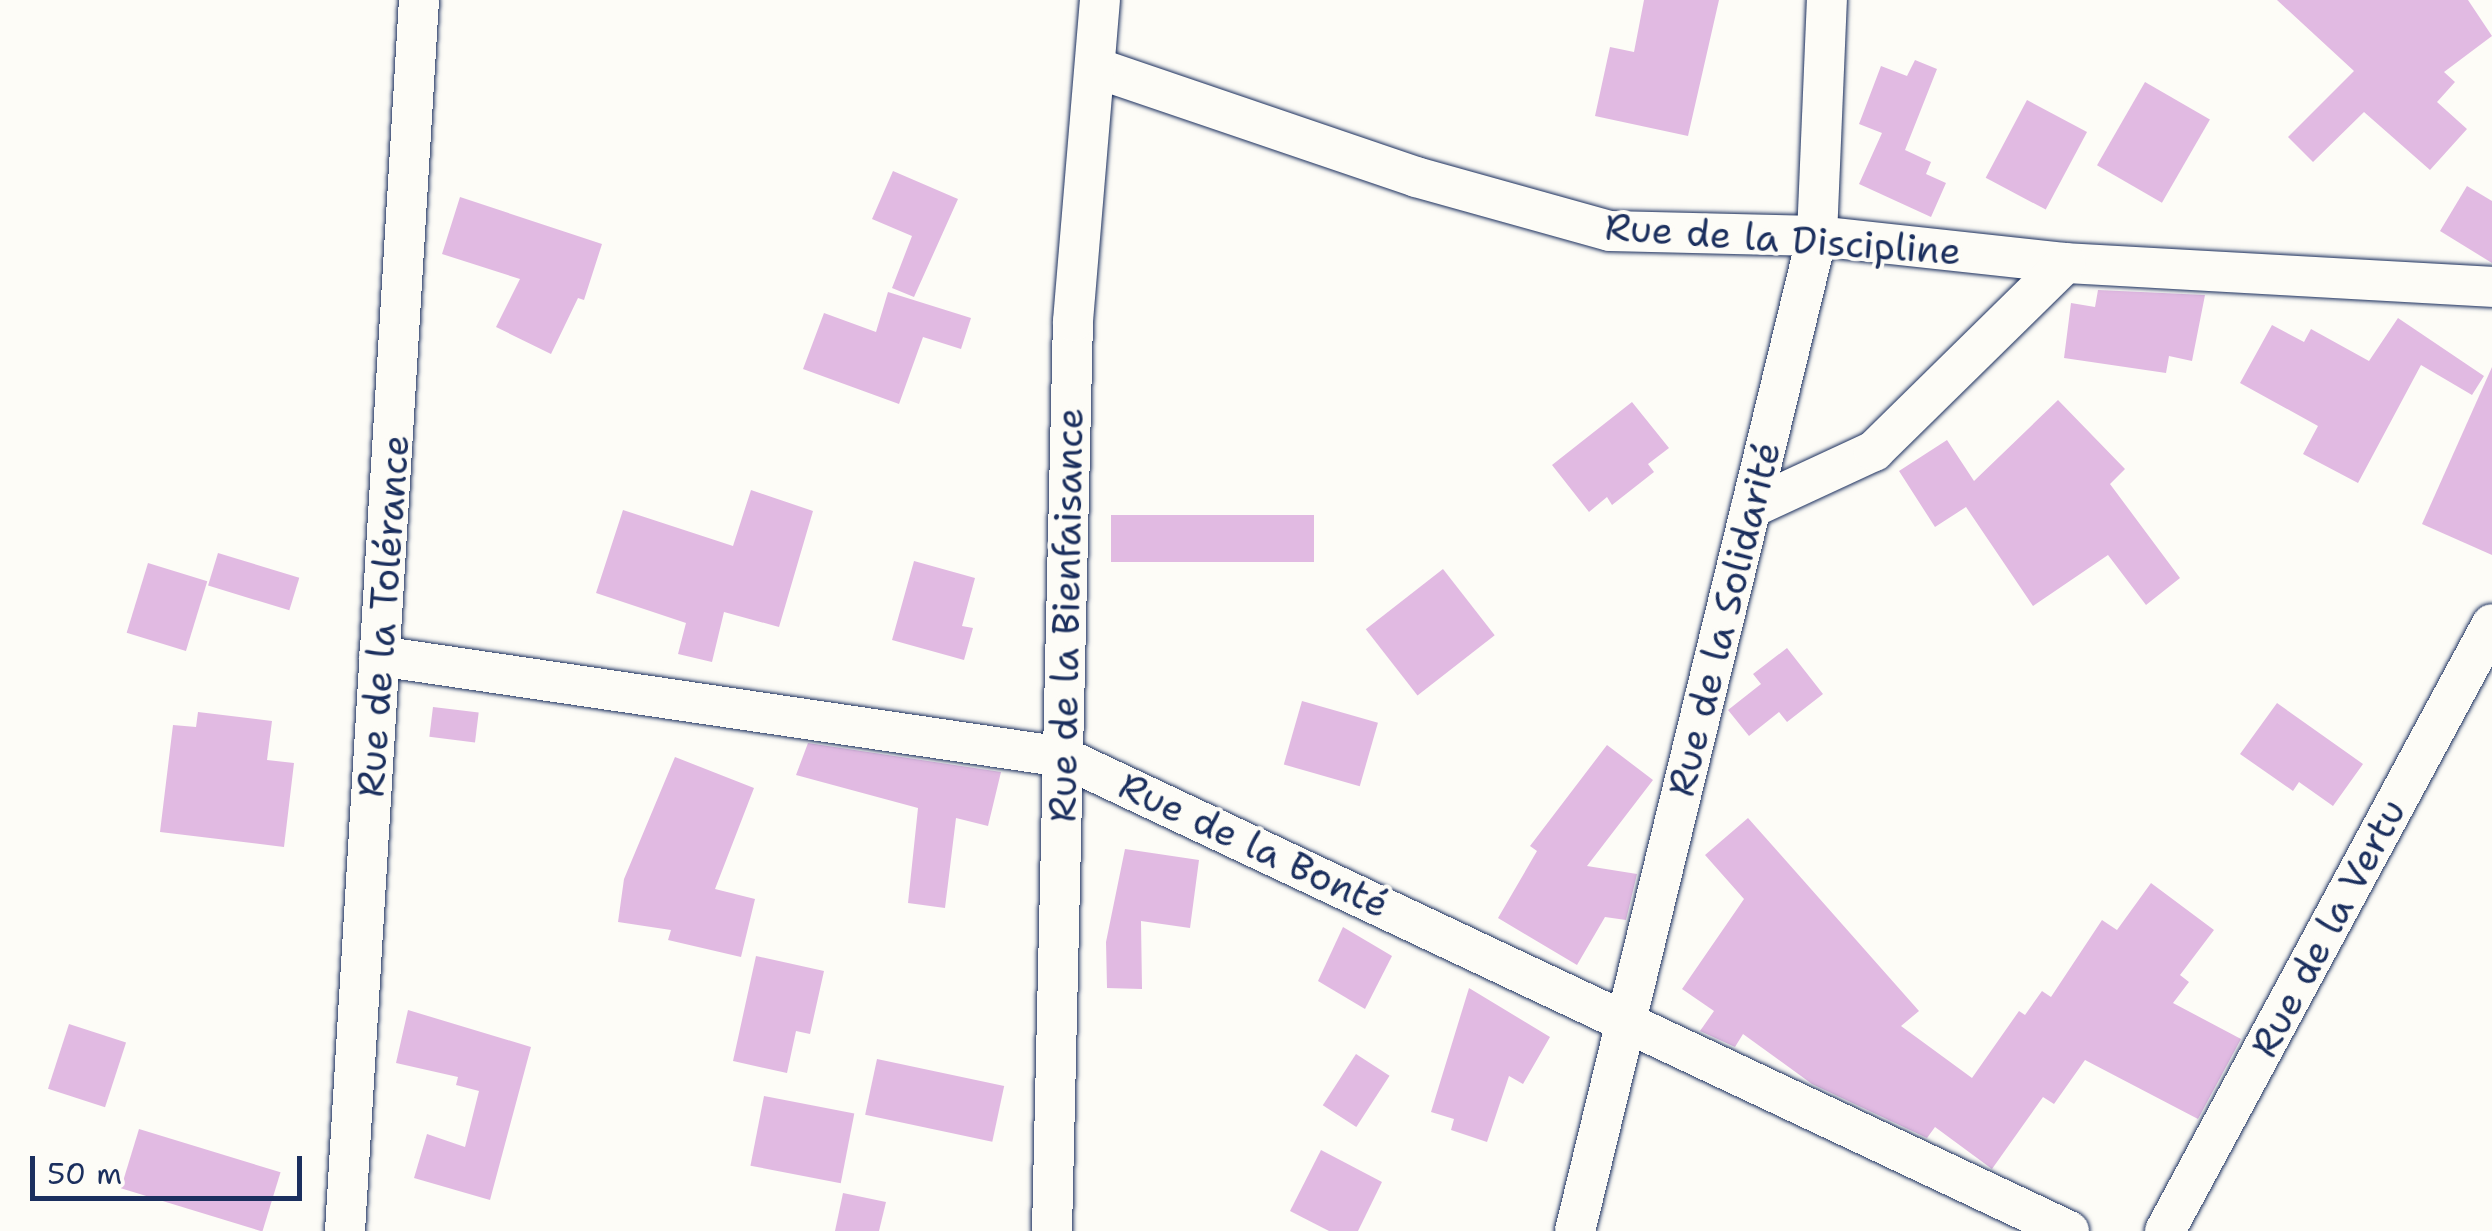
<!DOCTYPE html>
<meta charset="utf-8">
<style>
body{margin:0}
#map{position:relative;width:2492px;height:1231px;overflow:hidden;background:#fdfcf7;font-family:"Shantell Sans",sans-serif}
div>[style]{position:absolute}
.building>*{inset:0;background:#e1bae2;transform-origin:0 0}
.roads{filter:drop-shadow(0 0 2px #1b2f5e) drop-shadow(0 0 2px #1b2f5e)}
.minor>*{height:40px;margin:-20px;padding:0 20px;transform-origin:20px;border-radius:20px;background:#fdfcf7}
span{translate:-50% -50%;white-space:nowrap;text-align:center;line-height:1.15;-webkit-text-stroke:8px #fdfcf7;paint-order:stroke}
.street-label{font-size:38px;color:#1b2f5e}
.scale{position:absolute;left:30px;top:1156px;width:272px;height:45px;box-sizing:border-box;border:5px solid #1b2f5e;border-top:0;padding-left:12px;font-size:30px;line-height:35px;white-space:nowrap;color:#1b2f5e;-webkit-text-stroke:8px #fdfcf7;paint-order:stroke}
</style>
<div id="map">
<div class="building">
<div style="clip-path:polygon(1644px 0,1719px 0,1688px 136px,1595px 116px,1610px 47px,1634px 52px)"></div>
<div style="clip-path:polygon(2277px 0,2468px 0,2492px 36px,2444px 72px,2455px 82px,2437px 102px,2467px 129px,2430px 170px,2364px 112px,2313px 162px,2288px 137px,2354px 71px)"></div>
<div style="clip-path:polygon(1915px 60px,1937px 69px,1905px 150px,1931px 162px,1926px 174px,1946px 183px,1931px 217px,1859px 184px,1882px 133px,1859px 124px,1881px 66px,1907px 76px)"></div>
<div style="left:2145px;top:82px;width:75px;height:96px;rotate:30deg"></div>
<div style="left:2027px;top:100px;width:68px;height:88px;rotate:28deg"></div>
<div style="clip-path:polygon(893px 171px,958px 199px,914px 297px,892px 288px,912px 236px,872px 219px)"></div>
<div style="clip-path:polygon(2467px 186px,2492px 201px,2492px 263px,2440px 231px)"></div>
<div style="clip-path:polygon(460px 197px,602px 244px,584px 300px,578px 298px,551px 354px,496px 327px,520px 279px,442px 254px)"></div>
<div style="clip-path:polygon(2098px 290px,2205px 295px,2192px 361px,2169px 356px,2166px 373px,2064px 358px,2071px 303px,2095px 307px)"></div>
<div style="clip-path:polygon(888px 292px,971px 318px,961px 349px,923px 337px,899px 404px,803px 369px,824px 313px,876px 332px)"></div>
<div style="clip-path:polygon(2398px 318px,2484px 376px,2472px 395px,2421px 365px,2358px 483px,2303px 454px,2318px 426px,2240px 383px,2272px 325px,2304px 342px,2311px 329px,2369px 361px)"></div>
<div style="clip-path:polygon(2492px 367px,2492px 555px,2422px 524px)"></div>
<div style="clip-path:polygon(2058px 400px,2125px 469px,2110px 484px,2180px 578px,2146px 605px,2108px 555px,2033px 606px,1966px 507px,1935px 527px,1899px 471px,1947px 440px,1974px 481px)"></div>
<div style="clip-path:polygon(1632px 402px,1669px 448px,1648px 464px,1654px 472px,1612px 505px,1607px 497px,1589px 512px,1552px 465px)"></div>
<div style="clip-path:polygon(751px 490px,813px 511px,779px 627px,724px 612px,712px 662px,678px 654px,686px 623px,596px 593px,623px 510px,733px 546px)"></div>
<div style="left:1111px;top:515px;width:203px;height:47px"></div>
<div style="left:218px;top:553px;width:85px;height:34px;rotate:17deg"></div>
<div style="clip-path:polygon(914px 561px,975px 578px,962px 626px,973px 628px,964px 660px,892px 640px)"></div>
<div style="left:148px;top:563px;width:62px;height:73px;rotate:17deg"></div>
<div style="left:1443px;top:569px;width:84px;height:98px;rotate:52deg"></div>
<div style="clip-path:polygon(1787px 648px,1823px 694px,1787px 722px,1779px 712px,1749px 736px,1728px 710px,1761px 684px,1753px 674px)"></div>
<div style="left:1302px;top:701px;width:79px;height:66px;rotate:16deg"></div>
<div style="clip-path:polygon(2277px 703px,2363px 764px,2333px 806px,2299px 782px,2293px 791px,2240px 754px)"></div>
<div style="left:433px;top:707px;width:46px;height:30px;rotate:7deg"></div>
<div style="clip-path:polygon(198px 712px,272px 721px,267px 760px,294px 763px,284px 847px,160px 832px,173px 725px,196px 727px)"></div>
<div style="clip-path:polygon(808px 743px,1001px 772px,988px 826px,956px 818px,945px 908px,908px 903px,918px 808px,796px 775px)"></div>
<div style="clip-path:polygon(1607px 745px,1653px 780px,1587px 866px,1637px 874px,1626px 920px,1605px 917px,1577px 965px,1498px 918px,1537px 851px,1530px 846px)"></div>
<div style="clip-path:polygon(675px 757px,754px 788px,715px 889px,755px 899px,741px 957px,668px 940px,671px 930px,618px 922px,624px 879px)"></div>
<div style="clip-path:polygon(1748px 818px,1919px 1011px,1901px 1026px,1972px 1078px,2019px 1011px,2025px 1015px,2042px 991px,2051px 997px,2102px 920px,2117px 930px,2151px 883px,2214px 930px,2180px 975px,2189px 982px,2173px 1003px,2241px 1039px,2198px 1119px,2085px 1060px,2054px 1104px,2043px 1097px,1992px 1169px,1935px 1127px,1927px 1138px,1812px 1084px,1743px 1034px,1735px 1047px,1700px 1031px,1714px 1011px,1682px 989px,1744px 899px,1705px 855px)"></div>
<div style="clip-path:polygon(1125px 849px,1199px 860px,1190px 928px,1141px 921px,1142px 989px,1107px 988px,1106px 942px)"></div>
<div style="clip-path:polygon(1343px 927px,1392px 956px,1365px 1009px,1318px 981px)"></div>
<div style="clip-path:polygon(756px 956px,824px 971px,810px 1034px,796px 1031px,787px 1073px,733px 1061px)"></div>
<div style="clip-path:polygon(1469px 988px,1550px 1037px,1523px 1084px,1509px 1076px,1487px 1142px,1451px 1130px,1454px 1119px,1431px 1112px)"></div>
<div style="clip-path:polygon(408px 1010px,531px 1047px,490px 1200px,414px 1178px,427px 1134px,465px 1147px,479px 1091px,456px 1085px,458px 1077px,396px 1063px)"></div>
<div style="left:69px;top:1024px;width:60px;height:68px;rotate:18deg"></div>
<div style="left:1356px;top:1054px;width:40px;height:61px;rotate:33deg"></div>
<div style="left:877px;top:1059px;width:130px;height:57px;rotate:12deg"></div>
<div style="left:764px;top:1096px;width:92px;height:71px;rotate:11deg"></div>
<div style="left:139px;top:1129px;width:148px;height:62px;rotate:17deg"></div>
<div style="clip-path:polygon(1321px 1150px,1382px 1182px,1358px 1231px,1329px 1231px,1290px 1211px)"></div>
<div style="clip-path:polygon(843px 1193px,886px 1202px,879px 1231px,835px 1231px)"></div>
</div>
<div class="roads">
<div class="minor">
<div style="left:1096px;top:68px;width:338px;rotate:18.8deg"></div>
<div style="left:1416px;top:177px;width:201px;rotate:15.6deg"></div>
<div style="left:1610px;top:231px;width:207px;rotate:1.4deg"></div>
<div style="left:1817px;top:236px;width:249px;rotate:6.2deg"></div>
<div style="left:2065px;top:263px;width:428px;rotate:3.2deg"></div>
<div style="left:1751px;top:508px;width:136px;rotate:-24.9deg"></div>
<div style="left:1874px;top:451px;width:268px;rotate:-44.5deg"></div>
<div style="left:379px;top:656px;width:691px;rotate:8.4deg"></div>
<div style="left:1063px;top:757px;width:1112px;rotate:25.23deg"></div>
<div style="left:345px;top:1231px;width:1233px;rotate:-86.56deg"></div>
<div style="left:1052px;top:1231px;width:910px;rotate:-88.68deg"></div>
<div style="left:1073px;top:321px;width:322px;rotate:-85.2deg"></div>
<div style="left:1575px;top:1231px;width:1024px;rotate:-76.33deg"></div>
<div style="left:1817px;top:236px;width:236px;rotate:-87.6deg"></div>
<div style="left:2165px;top:1231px;width:689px;rotate:-61.69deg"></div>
</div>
</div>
<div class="street-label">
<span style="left:1783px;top:239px;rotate:4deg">Rue de la Discipline</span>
<span style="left:1066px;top:615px;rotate:-89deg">Rue de la Bienfaisance</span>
<span style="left:383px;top:616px;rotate:-86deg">Rue de la Tolérance</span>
<span style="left:1724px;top:619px;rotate:-76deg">Rue de la Solidarité</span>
<span style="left:1254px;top:845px;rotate:25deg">Rue de la Bonté</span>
<span style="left:2328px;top:928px;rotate:-62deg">Rue de la Vertu</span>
</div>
<div class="scale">50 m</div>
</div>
